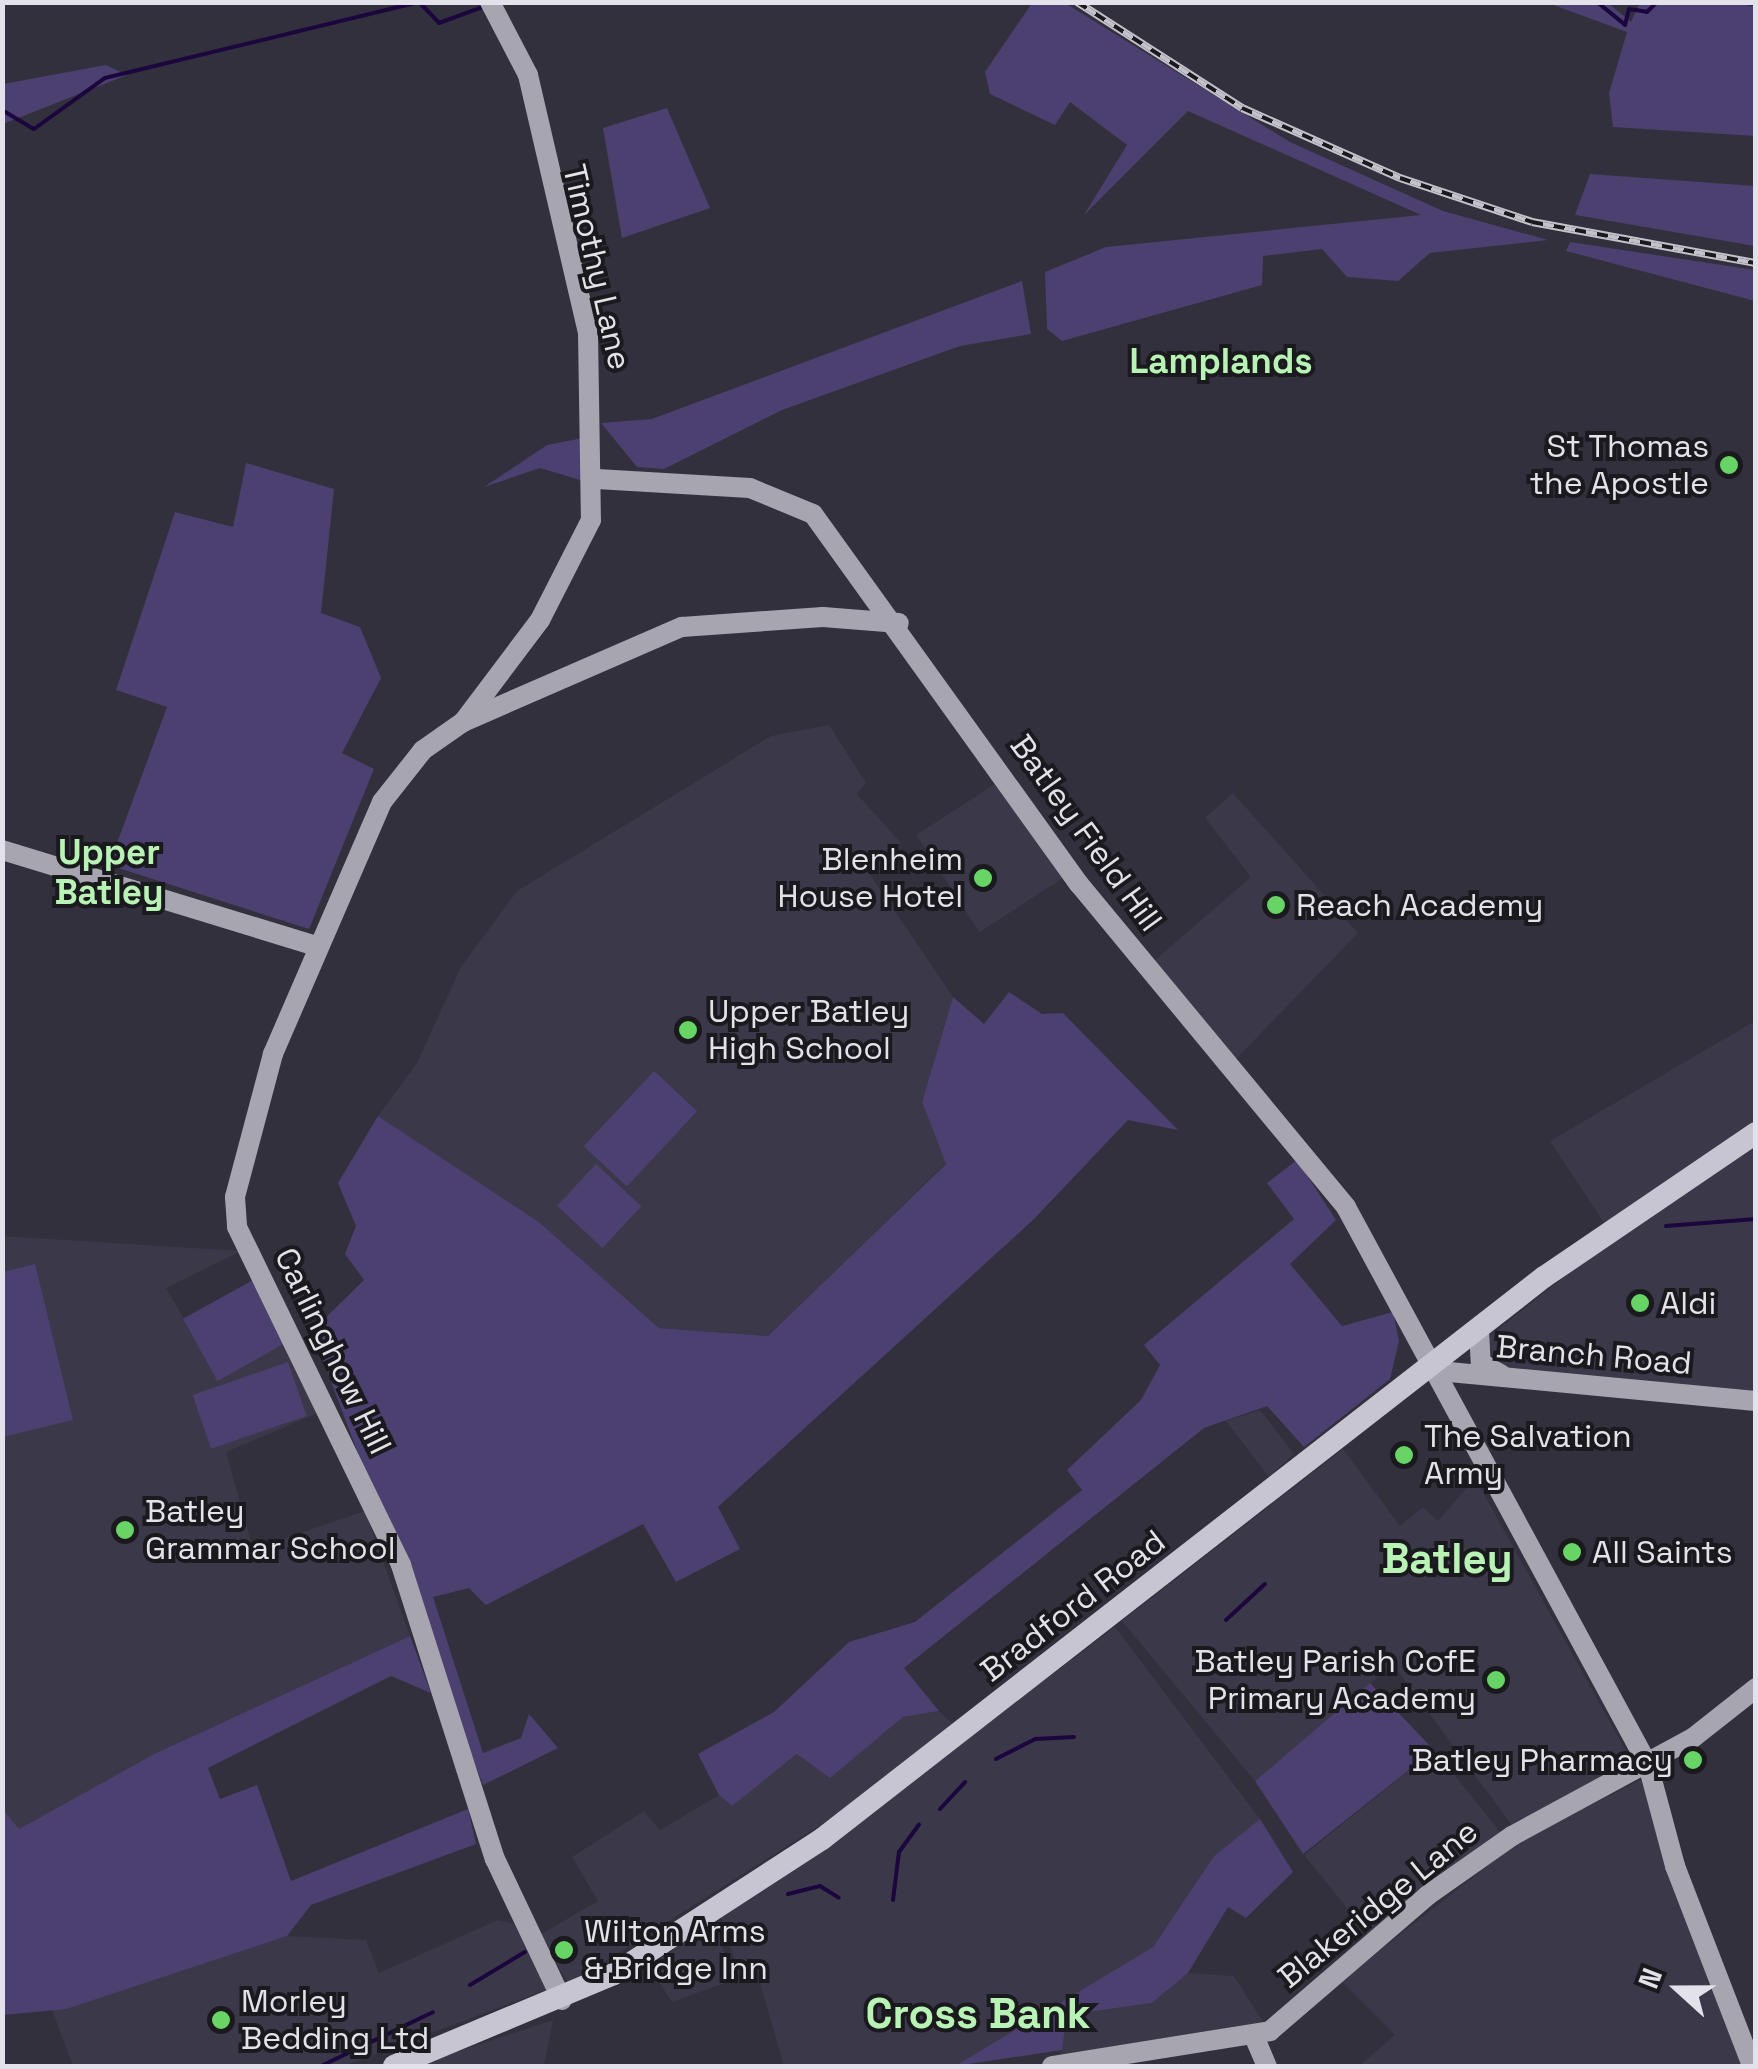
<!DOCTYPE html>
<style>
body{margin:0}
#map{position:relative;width:1758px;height:2069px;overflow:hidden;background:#32303c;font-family:"Space Grotesk",sans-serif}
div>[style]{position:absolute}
.built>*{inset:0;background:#3b3849;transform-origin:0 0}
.green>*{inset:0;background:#4b4070;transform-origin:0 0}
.stream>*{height:4px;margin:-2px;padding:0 2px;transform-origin:2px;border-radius:2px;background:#1b063d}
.secondary>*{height:20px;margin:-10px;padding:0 10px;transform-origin:10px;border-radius:10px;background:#a7a5af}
.primary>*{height:22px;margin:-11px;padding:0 11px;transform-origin:11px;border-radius:11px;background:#c7c5d2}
.rail>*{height:8px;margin-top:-4px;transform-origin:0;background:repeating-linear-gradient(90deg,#1a191e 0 11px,#c3c1ca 0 22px);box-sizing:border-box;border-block:2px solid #c3c1ca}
.dots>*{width:28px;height:28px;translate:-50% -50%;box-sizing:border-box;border:5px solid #1a191e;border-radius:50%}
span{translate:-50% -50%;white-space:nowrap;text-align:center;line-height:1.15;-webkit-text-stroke:8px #1a191e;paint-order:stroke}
.street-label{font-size:32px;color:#e3e2ea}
.poi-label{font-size:32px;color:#e3e2ea}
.right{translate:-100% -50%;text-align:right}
.left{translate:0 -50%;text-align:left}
.neighbourhood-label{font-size:35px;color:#b9f2b5;font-weight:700}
.district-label{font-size:42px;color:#b9f2b5;font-weight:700}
.frame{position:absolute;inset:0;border:5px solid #e3e2ea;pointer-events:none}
.north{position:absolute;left:1628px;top:1939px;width:100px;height:100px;-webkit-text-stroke:8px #1a191e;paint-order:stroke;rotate:291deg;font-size:28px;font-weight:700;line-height:40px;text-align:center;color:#e3e2ea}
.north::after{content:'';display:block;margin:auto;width:35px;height:45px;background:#e3e2ea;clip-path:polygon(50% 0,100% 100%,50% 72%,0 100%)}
</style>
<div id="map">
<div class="built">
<div style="clip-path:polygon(829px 725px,866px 783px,857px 794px,901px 843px,863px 864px,953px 997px,922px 1102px,946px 1163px,768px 1336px,659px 1328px,539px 1222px,378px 1116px,417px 1063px,461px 967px,517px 891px,771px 736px)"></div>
<div style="left:1001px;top:780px;width:116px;height:101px;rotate:57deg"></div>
<div style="clip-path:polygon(1233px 793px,1358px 933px,1236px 1059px,1154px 961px,1251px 877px,1205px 818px)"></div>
<div style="clip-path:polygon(1755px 1021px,1755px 1394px,1496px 1366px,1487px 1338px,1614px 1238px,1550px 1141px)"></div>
<div style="clip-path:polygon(2px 1236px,241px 1251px,166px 1288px,218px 1378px,288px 1342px,320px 1412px,226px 1452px,253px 1549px,365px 1511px,410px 1636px,154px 1754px,19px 1829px,2px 1810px)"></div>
<div style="clip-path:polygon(1260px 1410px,1294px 1454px,1269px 1477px,1226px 1421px)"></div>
<div style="clip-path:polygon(1343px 1449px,1400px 1526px,1423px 1507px,1438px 1521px,1475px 1478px,1631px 1760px,1514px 1828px,1393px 1664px,1255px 1781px,1122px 1621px)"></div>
<div style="clip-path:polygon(1115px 1627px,1260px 1819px,1214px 1856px,1153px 1947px,955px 2066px,784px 2066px,757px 1972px,740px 1978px,720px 1913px,806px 1860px)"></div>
<div style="clip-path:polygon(939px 1711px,955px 1726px,841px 1812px,569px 1984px,538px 1936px,598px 1901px,572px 1857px,644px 1811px,660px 1830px,719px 1795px,732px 1805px,798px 1754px,830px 1777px,903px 1717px)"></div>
<div style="left:1434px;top:1750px;width:107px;height:167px;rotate:51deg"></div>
<div style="clip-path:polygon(1641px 1780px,1742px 2066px,1359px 2066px,1395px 2035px,1341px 1981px,1520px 1840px)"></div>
<div style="clip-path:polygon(498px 1920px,514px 1924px,548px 1989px,344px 2066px,73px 2066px,52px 2010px,287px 1936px,366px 1940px,379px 1973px)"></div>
<div style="clip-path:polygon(714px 1920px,733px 1980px,672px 2002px,649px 1967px)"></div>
<div style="clip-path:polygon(1188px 1973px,1234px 1976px,1263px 2022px,1061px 2055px,1067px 2015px,1152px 2003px)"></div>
<div style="clip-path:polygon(553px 2020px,544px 2066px,420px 2066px,447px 2055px)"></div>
</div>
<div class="green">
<div style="clip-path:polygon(1032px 3px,1065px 3px,1290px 142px,1443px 211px,1548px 240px,1430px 253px,1398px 281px,1347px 277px,1322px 249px,1263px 256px,1262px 285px,1062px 341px,1047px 329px,1045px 272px,1106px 247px,1421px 215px,1188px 111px,1084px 215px,1127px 145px,1070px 102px,1055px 125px,990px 94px,985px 72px)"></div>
<div style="clip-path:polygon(1548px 3px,1608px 3px,1631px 22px,1640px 3px,1755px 3px,1755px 136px,1613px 127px,1609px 93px,1627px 32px)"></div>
<div style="clip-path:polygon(106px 65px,127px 75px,3px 124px,3px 84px)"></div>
<div style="clip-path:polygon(667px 108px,710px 208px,622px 238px,603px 128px)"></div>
<div style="clip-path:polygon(1590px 174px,1755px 186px,1755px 246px,1575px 215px)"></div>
<div style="clip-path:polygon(1570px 242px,1755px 270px,1755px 301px,1566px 251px)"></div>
<div style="clip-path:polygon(1022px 281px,1031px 334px,960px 346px,782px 410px,664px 469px,637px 467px,601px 423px,652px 419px)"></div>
<div style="clip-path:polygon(588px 437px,590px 483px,540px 468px,484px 487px,547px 445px)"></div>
<div style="clip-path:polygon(246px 463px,334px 489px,321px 613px,360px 627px,381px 678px,342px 753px,374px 769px,309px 929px,109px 865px,167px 707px,116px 690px,175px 512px,233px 527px)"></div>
<div style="clip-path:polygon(1009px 992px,1042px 1014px,1063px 1013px,1178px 1130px,1128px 1120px,1033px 1220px,718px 1507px,740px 1549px,676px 1582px,643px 1524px,486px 1605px,469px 1588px,433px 1597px,483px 1753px,521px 1738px,529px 1714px,558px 1748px,483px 1785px,312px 1331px,364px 1280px,345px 1254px,356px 1226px,338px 1183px,378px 1116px,539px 1222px,659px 1328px,768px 1336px,946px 1164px,922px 1102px,953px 997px,984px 1024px)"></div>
<div style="left:654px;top:1071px;width:59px;height:103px;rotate:43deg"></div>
<div style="clip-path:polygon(1297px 1160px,1336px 1220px,1290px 1264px,1342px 1326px,1393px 1312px,1399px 1341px,1390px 1379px,1304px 1447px,1267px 1406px,1204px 1428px,904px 1668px,939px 1711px,903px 1717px,830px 1778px,797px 1754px,732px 1806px,719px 1795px,698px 1754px,774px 1712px,849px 1642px,915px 1622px,1082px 1490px,1067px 1470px,1141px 1400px,1160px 1365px,1144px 1345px,1294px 1219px,1267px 1183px)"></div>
<div style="left:596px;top:1164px;width:62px;height:57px;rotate:43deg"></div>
<div style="clip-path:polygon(35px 1264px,73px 1420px,3px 1437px,3px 1272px)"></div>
<div style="left:253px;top:1280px;width:71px;height:80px;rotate:61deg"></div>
<div style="left:288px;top:1362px;width:57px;height:101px;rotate:71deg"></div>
<div style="clip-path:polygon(410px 1636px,431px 1693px,391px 1676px,208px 1768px,220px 1799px,257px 1785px,291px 1881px,468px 1809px,476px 1844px,311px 1905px,287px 1936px,66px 2009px,3px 2015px,3px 1810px,19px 1829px,154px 1754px)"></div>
<div style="clip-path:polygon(1370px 1683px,1434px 1750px,1303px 1854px,1255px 1781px)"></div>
<div style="clip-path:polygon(1260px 1819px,1293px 1872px,1246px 1918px,1228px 1907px,1188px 1973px,1152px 2003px,1067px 2015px,1062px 2050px,955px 2066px,1153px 1947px,1214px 1856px)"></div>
</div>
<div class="stream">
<div style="left:419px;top:2px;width:29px;rotate:46deg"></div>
<div style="left:439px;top:23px;width:47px;rotate:-20deg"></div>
<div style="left:1597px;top:2px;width:36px;rotate:39deg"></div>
<div style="left:1625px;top:25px;width:16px;rotate:-76deg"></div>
<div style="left:1629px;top:9px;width:18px;rotate:9deg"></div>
<div style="left:1647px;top:12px;width:14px;rotate:-45deg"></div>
<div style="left:1706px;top:2px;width:9px"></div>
<div style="left:1736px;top:2px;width:20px;rotate:6deg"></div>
<div style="left:2px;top:110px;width:37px;rotate:31deg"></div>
<div style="left:34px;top:129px;width:87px;rotate:-35.7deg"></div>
<div style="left:105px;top:78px;width:323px;rotate:-13.6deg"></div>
<div style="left:1666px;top:1226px;width:90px;rotate:-4.4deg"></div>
<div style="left:1226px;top:1620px;width:53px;rotate:-42.7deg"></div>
<div style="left:996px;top:1759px;width:44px;rotate:-27.1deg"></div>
<div style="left:1035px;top:1739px;width:39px;rotate:-3deg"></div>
<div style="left:940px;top:1809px;width:37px;rotate:-47deg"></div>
<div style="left:788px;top:1894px;width:33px;rotate:-14deg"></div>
<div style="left:820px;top:1886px;width:22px;rotate:32deg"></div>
<div style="left:893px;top:1900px;width:48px;rotate:-82.9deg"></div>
<div style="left:899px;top:1852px;width:34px;rotate:-54deg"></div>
<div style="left:470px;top:1985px;width:64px;rotate:-31deg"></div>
<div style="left:321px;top:2066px;width:124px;rotate:-25.7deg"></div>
</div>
<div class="secondary">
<div style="left:490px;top:2px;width:82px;rotate:62.5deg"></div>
<div style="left:528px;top:75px;width:265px;rotate:76.9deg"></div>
<div style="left:588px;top:333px;width:187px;rotate:89.1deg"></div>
<div style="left:591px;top:520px;width:112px;rotate:117deg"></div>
<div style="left:540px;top:620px;width:128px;rotate:127deg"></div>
<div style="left:463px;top:722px;width:49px;rotate:145deg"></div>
<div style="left:423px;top:750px;width:66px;rotate:128.3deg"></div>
<div style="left:382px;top:802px;width:275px;rotate:113.4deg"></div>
<div style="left:273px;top:1054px;width:148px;rotate:104.9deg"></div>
<div style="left:235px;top:1197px;width:30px;rotate:86deg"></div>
<div style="left:237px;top:1227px;width:376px;rotate:64.1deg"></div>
<div style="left:401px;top:1565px;width:309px;rotate:72.3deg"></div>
<div style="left:495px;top:1859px;width:156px;rotate:64.6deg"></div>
<div style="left:597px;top:479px;width:153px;rotate:3.4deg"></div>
<div style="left:750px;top:488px;width:68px;rotate:22.4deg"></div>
<div style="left:813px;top:514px;width:456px;rotate:54.3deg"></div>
<div style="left:1079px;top:884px;width:419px;rotate:50.4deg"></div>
<div style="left:1346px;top:1207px;width:634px;rotate:61.58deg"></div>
<div style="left:1648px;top:1765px;width:105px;rotate:75deg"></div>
<div style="left:1675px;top:1866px;width:214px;rotate:68.9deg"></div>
<div style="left:463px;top:722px;width:239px;rotate:-23.5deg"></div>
<div style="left:682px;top:627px;width:141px;rotate:-4.1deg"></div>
<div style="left:823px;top:617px;width:76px;rotate:4.5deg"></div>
<div style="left:2px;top:850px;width:328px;rotate:17deg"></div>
<div style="left:1479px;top:1330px;width:33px;rotate:87deg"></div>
<div style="left:1481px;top:1363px;width:24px;rotate:30deg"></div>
<div style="left:1428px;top:1370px;width:329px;rotate:5.4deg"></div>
<div style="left:1254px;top:2036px;width:33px;rotate:67deg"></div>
<div style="left:1052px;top:2066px;width:221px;rotate:-9.1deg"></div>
<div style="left:1270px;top:2031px;width:208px;rotate:-40.7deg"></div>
<div style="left:1428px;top:1895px;width:103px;rotate:-35.1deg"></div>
<div style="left:1512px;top:1836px;width:207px;rotate:-28.5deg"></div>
<div style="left:1694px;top:1737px;width:79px;rotate:-38.3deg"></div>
</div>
<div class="primary">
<div style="left:394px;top:2066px;width:238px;rotate:-22.7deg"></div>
<div style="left:614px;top:1974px;width:248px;rotate:-33deg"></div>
<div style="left:822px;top:1839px;width:915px;rotate:-37.9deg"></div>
<div style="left:1544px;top:1277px;width:256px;rotate:-34.2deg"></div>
</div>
<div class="rail">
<div style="left:1077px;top:2px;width:196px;rotate:32.7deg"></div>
<div style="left:1242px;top:108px;width:173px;rotate:23.9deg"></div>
<div style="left:1400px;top:178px;width:139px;rotate:18.4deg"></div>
<div style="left:1532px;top:222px;width:228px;rotate:10.4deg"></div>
</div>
<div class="dots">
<div style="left:1729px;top:465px;background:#68d465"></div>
<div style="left:983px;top:878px;background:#68d465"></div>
<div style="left:1276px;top:905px;background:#68d465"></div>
<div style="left:688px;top:1030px;background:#68d465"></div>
<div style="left:1640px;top:1303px;background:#68d465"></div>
<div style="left:1404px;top:1455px;background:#68d465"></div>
<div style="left:125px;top:1530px;background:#68d465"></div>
<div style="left:1572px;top:1552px;background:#68d465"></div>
<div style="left:1496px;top:1680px;background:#68d465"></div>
<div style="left:1693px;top:1760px;background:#68d465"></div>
<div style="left:564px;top:1950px;background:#68d465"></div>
<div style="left:221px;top:2020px;background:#68d465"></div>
</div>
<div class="street-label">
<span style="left:597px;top:267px;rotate:77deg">Timothy Lane</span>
<span style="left:1086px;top:833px;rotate:54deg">Batley Field Hill</span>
<span style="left:333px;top:1351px;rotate:64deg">Carlinghow Hill</span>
<span style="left:1594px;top:1355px;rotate:5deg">Branch Road</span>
<span style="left:1073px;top:1606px;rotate:-38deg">Bradford Road</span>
<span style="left:1378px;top:1904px;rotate:-39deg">Blakeridge Lane</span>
</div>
<div class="poi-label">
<span class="right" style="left:1709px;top:465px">St Thomas<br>the Apostle</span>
<span class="right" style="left:963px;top:878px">Blenheim<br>House Hotel</span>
<span class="left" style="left:1296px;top:905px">Reach Academy</span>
<span class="left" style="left:708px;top:1030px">Upper Batley<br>High School</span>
<span class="left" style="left:1660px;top:1303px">Aldi</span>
<span class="left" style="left:1424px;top:1455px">The Salvation<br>Army</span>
<span class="left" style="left:145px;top:1530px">Batley<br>Grammar School</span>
<span class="left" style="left:1592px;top:1552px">All Saints</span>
<span class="right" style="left:1476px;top:1680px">Batley Parish CofE<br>Primary Academy</span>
<span class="right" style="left:1673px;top:1760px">Batley Pharmacy</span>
<span class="left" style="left:584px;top:1950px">Wilton Arms<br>&amp; Bridge Inn</span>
<span class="left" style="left:241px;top:2020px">Morley<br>Bedding Ltd</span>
</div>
<div class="neighbourhood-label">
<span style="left:1221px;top:361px">Lamplands</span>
<span style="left:109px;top:872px">Upper<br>Batley</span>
</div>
<div class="district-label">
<span style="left:1447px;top:1559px">Batley</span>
<span style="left:978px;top:2014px">Cross Bank</span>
</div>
<div class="frame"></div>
<div class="north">N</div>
</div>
